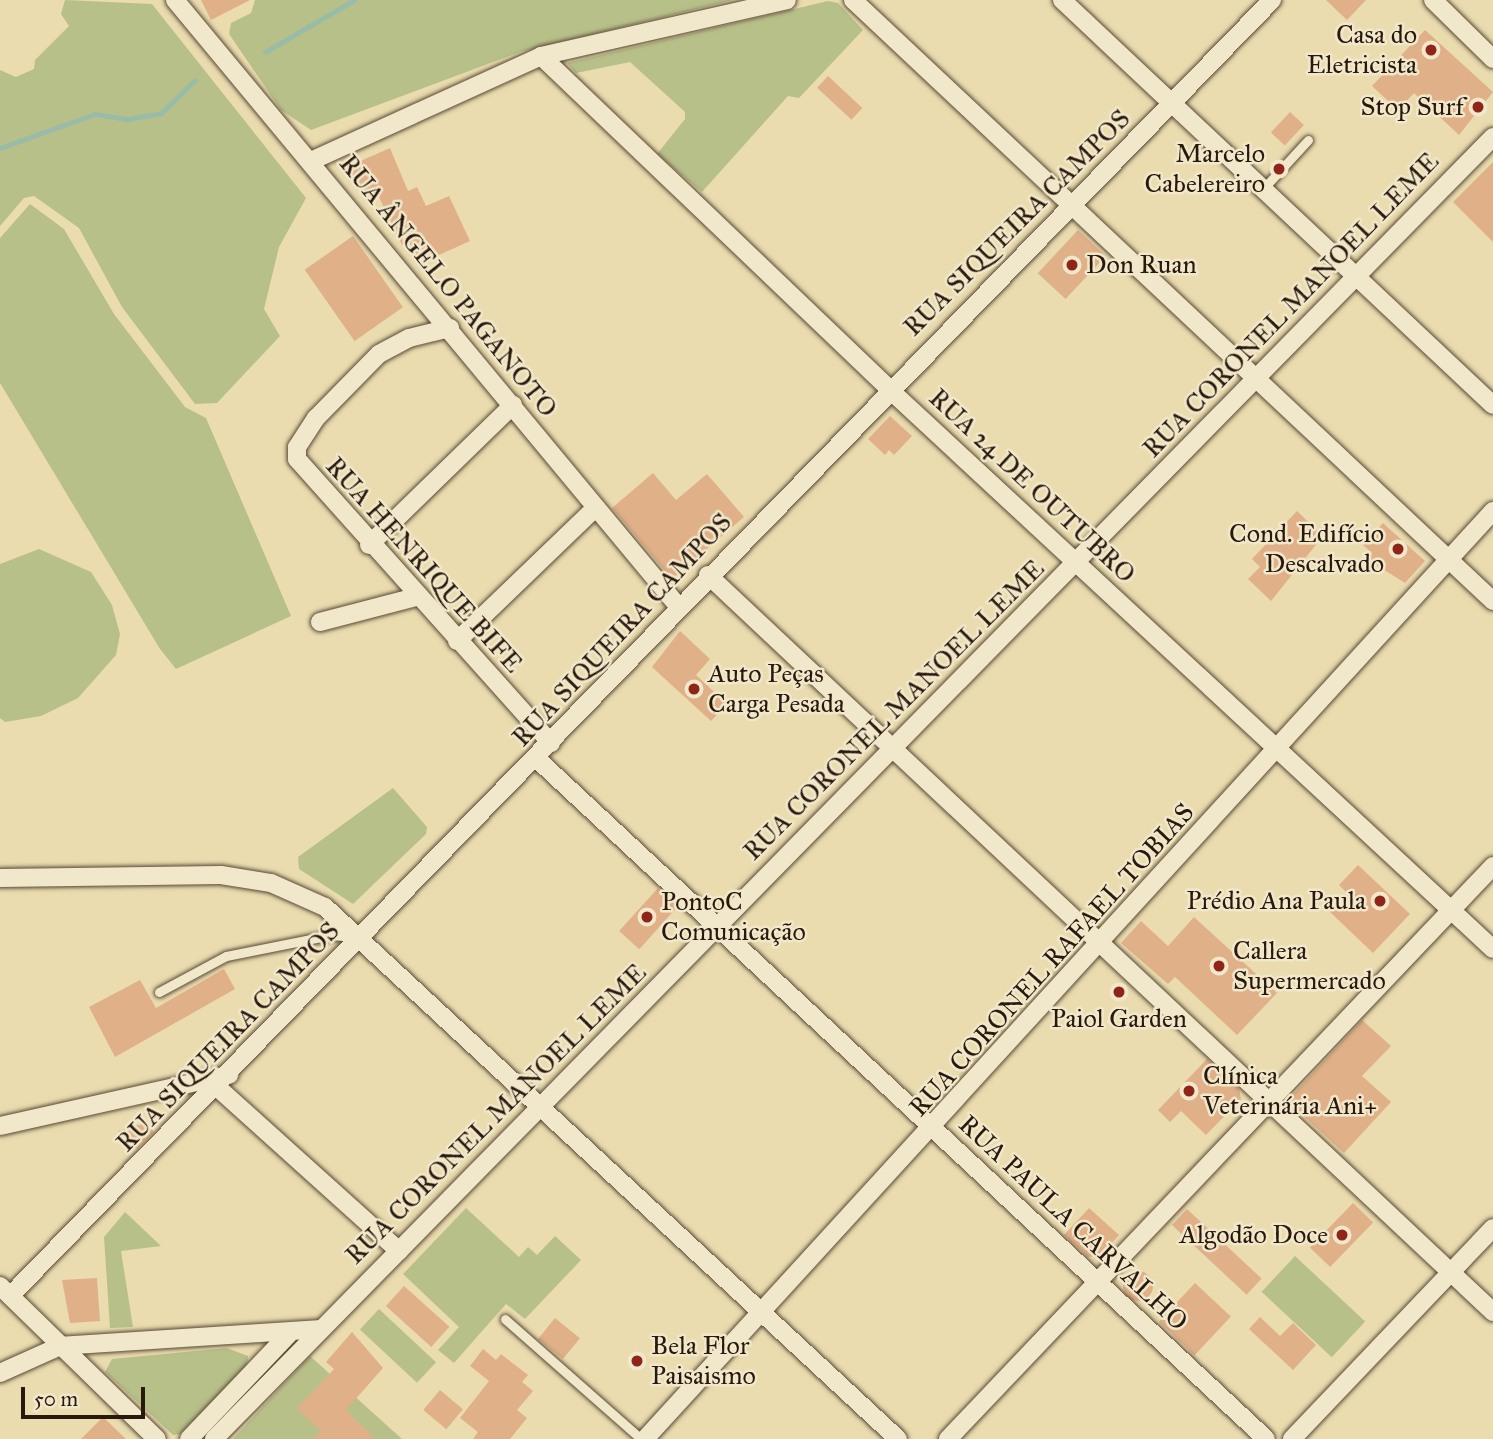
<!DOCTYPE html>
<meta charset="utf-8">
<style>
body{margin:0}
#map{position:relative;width:1493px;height:1439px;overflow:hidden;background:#eadcaf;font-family:"IM FELL Great Primer",serif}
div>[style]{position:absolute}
.green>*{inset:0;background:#b8c08a;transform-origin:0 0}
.stream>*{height:5px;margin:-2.5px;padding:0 2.5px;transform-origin:2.5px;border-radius:2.5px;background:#98bca7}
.building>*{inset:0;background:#e0b088;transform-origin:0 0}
.round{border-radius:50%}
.roads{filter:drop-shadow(0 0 2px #594935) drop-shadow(0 0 2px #594935)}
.service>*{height:9px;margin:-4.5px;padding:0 4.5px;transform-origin:4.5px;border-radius:4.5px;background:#f1e8cb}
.minor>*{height:18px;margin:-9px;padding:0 9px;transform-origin:9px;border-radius:9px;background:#f1e8cb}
.dots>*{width:19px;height:19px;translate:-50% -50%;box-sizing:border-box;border:4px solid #f1e8cb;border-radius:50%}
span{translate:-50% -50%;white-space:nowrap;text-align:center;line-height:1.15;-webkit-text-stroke:5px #f1e8cb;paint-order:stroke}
.poi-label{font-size:26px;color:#29180c}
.right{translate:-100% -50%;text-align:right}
.left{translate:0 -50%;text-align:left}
.street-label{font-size:26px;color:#29180c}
.scale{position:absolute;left:21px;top:1387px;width:124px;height:32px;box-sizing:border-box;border:4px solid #29180c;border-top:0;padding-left:9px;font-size:21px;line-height:24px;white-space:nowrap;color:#29180c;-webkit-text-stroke:5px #f1e8cb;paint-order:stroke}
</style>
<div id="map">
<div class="green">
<div style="clip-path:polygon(65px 0,152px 4px,306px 198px,279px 247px,264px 309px,280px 336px,217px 403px,195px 404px,122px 307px,79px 228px,34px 196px,24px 198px,0 226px,0 70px,16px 77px,34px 69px,35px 60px,69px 26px,61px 14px)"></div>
<div style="clip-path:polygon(255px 0,733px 0,520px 52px,311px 130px,281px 110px,229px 34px,231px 23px,251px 13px)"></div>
<div style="clip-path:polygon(828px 1px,838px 3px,863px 30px,799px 98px,788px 96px,702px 192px,657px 154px,685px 119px,685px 112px,630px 62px,576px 73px,567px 63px)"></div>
<div style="clip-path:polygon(30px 204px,64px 229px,114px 314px,185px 407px,206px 418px,291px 616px,176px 669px,160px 649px,0 383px,0 238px)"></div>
<div style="clip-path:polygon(39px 549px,91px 572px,112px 605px,120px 634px,116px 655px,78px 698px,41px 716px,5px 722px,0 718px,0 564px)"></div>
<div style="clip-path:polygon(393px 788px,427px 827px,426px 834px,353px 904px,299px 869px,298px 857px)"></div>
<div style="clip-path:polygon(466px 1208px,519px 1257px,528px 1247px,537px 1255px,555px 1236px,581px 1260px,525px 1319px,506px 1304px,454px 1363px,438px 1350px,459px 1327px,403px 1274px)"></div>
<div style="clip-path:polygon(125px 1212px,161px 1246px,121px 1251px,133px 1327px,110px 1328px,104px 1237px)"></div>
<div style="left:1295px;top:1256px;width:96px;height:49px;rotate:43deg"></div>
<div style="left:379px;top:1309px;width:78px;height:28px;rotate:43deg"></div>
<div style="clip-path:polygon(227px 1348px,248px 1356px,247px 1366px,180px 1434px,173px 1435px,105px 1372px,112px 1359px)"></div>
<div style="clip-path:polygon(310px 1356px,402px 1439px,233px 1439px)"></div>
</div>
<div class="stream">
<div style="left:265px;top:52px;width:103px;rotate:-30.3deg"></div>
<div style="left:0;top:148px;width:101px;rotate:-19.7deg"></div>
<div style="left:95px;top:114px;width:33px;rotate:9deg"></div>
<div style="left:128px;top:119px;width:34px;rotate:-10deg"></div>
<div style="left:161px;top:113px;width:47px;rotate:-44.1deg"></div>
</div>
<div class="building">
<div style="clip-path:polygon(201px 0,250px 0,211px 20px)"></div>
<div style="clip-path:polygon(1326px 0,1366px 0,1347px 20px)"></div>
<div style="clip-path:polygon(1425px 30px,1493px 92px,1459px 135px,1414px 93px,1398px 110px,1372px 86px)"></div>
<div style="left:828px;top:76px;width:47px;height:16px;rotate:43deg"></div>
<div style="left:1290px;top:112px;width:19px;height:28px;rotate:43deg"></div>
<div style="clip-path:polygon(390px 148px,408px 191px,417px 187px,426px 206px,449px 196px,470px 241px,419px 264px,409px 242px,402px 245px,378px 195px,367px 200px,347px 167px)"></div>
<div style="clip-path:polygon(1493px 162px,1493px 242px,1453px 202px)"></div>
<div style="left:1078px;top:230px;width:38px;height:59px;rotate:43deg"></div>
<div style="left:353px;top:236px;width:87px;height:59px;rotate:55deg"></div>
<div style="clip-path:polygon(890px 416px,912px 436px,894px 455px,889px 450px,885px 455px,868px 439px)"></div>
<div style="clip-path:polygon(653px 473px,676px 500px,707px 474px,744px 517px,672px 579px,612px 508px)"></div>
<div style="clip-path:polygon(1297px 511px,1323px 536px,1271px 601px,1248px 579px,1260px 567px,1252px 559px)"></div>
<div style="clip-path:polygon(1383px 523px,1425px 561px,1405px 583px,1367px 559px,1372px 553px,1363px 545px)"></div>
<div style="clip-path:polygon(680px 631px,710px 659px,696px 675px,727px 704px,711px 721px,652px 667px)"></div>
<div style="clip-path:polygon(1358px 865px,1410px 914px,1373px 953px,1330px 912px,1347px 893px,1339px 885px)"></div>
<div style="left:658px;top:888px;width:27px;height:58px;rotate:42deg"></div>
<div style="clip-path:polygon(1194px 917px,1277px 993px,1237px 1035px,1175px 977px,1168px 984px,1121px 943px,1141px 921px,1168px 946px)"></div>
<div style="clip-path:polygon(224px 969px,235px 989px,115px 1057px,89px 1007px,140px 980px,156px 1008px)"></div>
<div style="clip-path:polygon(1362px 1020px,1391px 1046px,1362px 1076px,1391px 1102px,1344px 1153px,1287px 1101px)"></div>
<div style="clip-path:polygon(1207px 1059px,1239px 1089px,1241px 1099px,1206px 1135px,1181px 1111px,1170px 1122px,1158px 1110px)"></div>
<div style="clip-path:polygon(145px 1123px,154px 1132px,137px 1149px,118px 1131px)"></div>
<div style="left:1353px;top:1203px;width:28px;height:62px;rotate:44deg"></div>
<div style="clip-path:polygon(1089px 1208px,1119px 1235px,1100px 1256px,1088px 1257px,1064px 1235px)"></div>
<div style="left:1187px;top:1209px;width:102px;height:22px;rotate:43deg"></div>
<div class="round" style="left:1123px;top:1271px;width:30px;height:30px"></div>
<div style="clip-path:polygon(97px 1278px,100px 1321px,70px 1323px,62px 1280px)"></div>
<div style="left:1195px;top:1283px;width:49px;height:53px;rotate:43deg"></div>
<div style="left:404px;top:1286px;width:61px;height:27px;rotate:42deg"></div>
<div style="clip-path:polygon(1260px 1317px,1280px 1336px,1293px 1323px,1316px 1345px,1293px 1370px,1249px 1329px)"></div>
<div style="left:555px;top:1318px;width:32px;height:27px;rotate:39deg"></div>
<div style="clip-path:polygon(352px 1332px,383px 1368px,346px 1410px,375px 1439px,313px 1439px,321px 1431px,297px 1408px,334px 1369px,326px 1362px)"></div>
<div style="clip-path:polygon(483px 1349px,496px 1360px,501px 1354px,528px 1375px,522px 1382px,533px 1391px,517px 1410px,527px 1418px,510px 1439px,473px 1439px,478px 1432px,460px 1418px,489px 1381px,470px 1366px)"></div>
<div style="left:440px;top:1390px;width:30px;height:26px;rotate:40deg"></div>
<div style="clip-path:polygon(103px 1417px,126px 1439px,81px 1439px)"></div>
</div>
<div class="roads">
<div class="service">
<div style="left:1262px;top:190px;width:68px;rotate:-47.4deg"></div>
<div style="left:159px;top:992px;width:76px;rotate:-28.2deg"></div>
<div style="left:226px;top:956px;width:107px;rotate:-11.3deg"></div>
<div style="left:331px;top:935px;width:21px;rotate:5deg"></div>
<div style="left:505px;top:1319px;width:181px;rotate:41.4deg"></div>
</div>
<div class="minor">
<div style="left:175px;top:0;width:788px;rotate:50.31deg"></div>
<div style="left:853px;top:0;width:878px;rotate:43.2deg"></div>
<div style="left:1062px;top:0;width:591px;rotate:43.22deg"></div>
<div style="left:1433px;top:0;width:84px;rotate:44.5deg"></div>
<div style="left:541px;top:56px;width:483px;rotate:43.7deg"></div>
<div style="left:890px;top:390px;width:822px;rotate:42.83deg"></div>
<div style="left:311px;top:161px;width:253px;rotate:-24.5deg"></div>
<div style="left:541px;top:56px;width:252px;rotate:-12.8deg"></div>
<div style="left:450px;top:328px;width:42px;rotate:166.3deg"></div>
<div style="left:409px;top:338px;width:34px;rotate:152deg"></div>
<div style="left:379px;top:354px;width:90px;rotate:134.5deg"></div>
<div style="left:316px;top:418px;width:35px;rotate:123deg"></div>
<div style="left:297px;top:447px;width:12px;rotate:90deg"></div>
<div style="left:297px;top:459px;width:381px;rotate:48.2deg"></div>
<div style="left:369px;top:545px;width:201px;rotate:-44.2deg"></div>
<div style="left:708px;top:575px;width:1077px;rotate:43.19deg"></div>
<div style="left:320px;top:622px;width:99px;rotate:-14.6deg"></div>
<div style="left:457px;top:641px;width:192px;rotate:-43.9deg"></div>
<div style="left:536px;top:758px;width:998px;rotate:43.01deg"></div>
<div style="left:0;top:878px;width:221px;rotate:-0.8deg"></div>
<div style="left:221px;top:875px;width:51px;rotate:9.1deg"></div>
<div style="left:271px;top:883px;width:59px;rotate:24deg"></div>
<div style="left:325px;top:907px;width:782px;rotate:42.88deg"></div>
<div style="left:217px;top:1087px;width:245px;rotate:42deg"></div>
<div style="left:0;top:1126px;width:235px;rotate:-12.6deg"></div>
<div style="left:0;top:1286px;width:219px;rotate:44.3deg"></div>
<div style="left:10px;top:1296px;width:1809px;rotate:-45.76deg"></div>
<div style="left:0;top:1373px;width:66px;rotate:-24.2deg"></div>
<div style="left:60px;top:1346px;width:261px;rotate:-3.7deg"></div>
<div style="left:189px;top:1439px;width:148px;rotate:-46.4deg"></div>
<div style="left:214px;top:1439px;width:1825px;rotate:-45.51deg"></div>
<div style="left:645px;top:1439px;width:1257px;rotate:-47.58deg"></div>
<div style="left:948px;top:1439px;width:791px;rotate:-46.43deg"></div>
<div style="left:1292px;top:1439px;width:291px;rotate:-46.4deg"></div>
</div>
</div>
<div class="dots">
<div style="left:1431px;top:50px;background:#8f2418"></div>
<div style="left:1478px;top:107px;background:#8f2418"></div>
<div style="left:1279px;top:169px;background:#8f2418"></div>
<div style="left:1072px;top:265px;background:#8f2418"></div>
<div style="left:1398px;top:549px;background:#8f2418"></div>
<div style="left:694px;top:689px;background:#8f2418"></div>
<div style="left:1380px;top:901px;background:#8f2418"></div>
<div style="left:647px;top:917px;background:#8f2418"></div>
<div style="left:1219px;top:966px;background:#8f2418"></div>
<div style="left:1119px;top:992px;background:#8f2418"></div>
<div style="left:1189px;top:1091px;background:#8f2418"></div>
<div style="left:1342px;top:1235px;background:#8f2418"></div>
<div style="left:637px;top:1361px;background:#8f2418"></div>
</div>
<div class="poi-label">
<span class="right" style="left:1417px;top:50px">Casa do<br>Eletricista</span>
<span class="right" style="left:1464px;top:107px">Stop Surf</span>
<span class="right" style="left:1265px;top:169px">Marcelo<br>Cabelereiro</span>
<span class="left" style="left:1086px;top:265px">Don Ruan</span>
<span class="right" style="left:1384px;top:549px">Cond. Edifício<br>Descalvado</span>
<span class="left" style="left:708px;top:689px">Auto Peças<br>Carga Pesada</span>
<span class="right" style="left:1366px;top:901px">Prédio Ana Paula</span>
<span class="left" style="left:661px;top:917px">PontoC<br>Comunicação</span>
<span class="left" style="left:1233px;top:966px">Callera<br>Supermercado</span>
<span style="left:1119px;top:1019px">Paiol Garden</span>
<span class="left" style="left:1203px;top:1091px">Clínica<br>Veterinária Ani+</span>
<span class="right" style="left:1328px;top:1235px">Algodão Doce</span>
<span class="left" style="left:651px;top:1361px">Bela Flor<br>Paisaismo</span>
</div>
<div class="street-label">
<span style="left:1017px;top:223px;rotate:-45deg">RUA SIQUEIRA CAMPOS</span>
<span style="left:448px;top:286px;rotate:51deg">RUA ÂNGELO PAGANOTO</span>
<span style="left:1291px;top:305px;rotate:-46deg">RUA CORONEL MANOEL LEME</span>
<span style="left:1032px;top:486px;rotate:43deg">RUA 24 DE OUTUBRO</span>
<span style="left:424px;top:565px;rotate:48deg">RUA HENRIQUE BIFE</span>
<span style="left:622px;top:630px;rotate:-47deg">RUA SIQUEIRA CAMPOS</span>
<span style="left:894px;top:710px;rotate:-45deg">RUA CORONEL MANOEL LEME</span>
<span style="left:1052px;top:960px;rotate:-48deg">RUA CORONEL RAFAEL TOBIAS</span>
<span style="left:228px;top:1037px;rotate:-46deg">RUA SIQUEIRA CAMPOS</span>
<span style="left:496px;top:1114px;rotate:-45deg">RUA CORONEL MANOEL LEME</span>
<span style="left:1073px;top:1223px;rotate:43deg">RUA PAULA CARVALHO</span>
</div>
<div class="scale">50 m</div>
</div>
